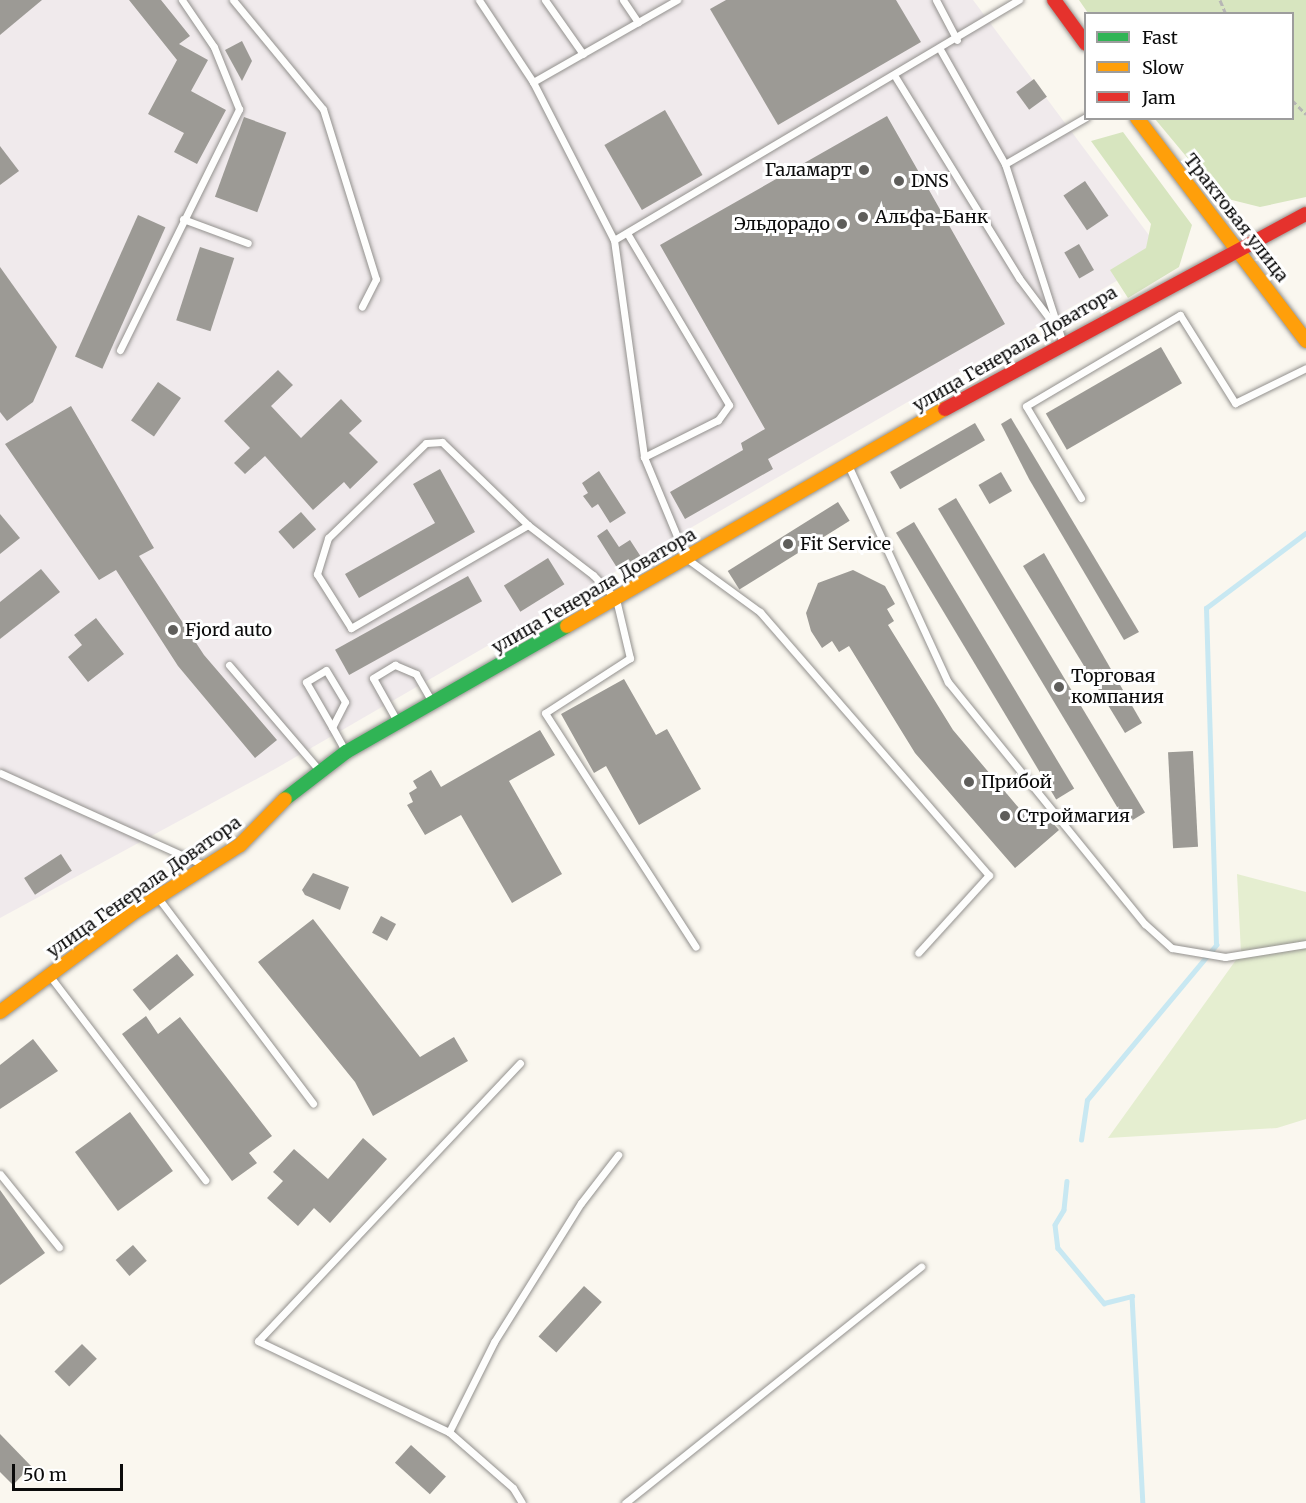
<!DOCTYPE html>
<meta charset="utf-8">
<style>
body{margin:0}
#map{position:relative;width:1306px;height:1503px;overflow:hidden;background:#faf7ef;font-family:Merriweather,serif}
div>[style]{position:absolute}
.industrial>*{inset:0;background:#f0eaec}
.green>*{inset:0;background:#e5eed0}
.forest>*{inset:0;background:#d7e5bf}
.stream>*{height:4.5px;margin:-2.25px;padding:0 2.25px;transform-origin:2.25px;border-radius:2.25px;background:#c8e8f2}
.building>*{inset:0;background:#9c9a95;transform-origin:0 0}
.path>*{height:3px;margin-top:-1.5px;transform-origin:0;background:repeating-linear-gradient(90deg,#b7b6b5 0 6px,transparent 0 9px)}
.roads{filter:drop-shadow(0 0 2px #93918e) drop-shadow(0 0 2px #93918e)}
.lane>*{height:7px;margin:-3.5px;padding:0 3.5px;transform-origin:3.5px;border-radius:3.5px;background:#fefefd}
.fast>*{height:14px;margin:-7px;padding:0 7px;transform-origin:7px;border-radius:7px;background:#30b455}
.slow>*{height:14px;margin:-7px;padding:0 7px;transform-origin:7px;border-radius:7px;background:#ff9f0a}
.jam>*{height:14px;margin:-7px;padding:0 7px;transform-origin:7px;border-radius:7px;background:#e5322d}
.dots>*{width:16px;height:16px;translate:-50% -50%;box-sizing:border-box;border:3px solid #fff;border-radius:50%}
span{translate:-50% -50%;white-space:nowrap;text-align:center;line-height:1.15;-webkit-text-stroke:6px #fff;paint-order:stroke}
.poi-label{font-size:18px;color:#0b0b0b}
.right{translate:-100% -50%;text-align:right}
.left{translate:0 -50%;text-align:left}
.street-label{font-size:18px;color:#0b0b0b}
.legend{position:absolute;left:1084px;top:12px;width:210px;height:108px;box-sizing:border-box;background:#fff;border:2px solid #9d9d9d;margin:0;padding:8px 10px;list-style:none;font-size:18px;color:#0b0b0b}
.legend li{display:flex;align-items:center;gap:12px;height:30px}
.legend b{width:30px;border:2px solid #9d9d9d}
.scale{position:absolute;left:12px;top:1464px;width:111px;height:27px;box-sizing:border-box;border:3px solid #0b0b0b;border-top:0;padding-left:8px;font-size:18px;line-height:21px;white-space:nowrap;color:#0b0b0b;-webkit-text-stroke:4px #fff;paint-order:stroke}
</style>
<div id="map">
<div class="industrial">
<div style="clip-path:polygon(0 0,973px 0,1163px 254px,275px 769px,0 918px)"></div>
</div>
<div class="green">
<div style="clip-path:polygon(1237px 874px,1306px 892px,1306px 1119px,1277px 1128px,1108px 1138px,1241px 953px)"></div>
</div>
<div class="forest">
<div style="clip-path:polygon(1079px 0,1306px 0,1306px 197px,1260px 207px,1220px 197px,1155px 119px,1292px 118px,1292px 14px,1088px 13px)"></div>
<div style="clip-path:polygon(1123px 132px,1192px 225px,1179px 267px,1128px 298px,1110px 270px,1146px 248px,1151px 224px,1091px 141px)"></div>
</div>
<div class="stream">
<div style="left:1081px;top:1140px;width:40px;rotate:-81.5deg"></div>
<div style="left:1087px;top:1100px;width:202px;rotate:-50.2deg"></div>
<div style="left:1216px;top:945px;width:337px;rotate:-91.7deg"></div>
<div style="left:1206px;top:608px;width:125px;rotate:-36.9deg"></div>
<div style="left:1067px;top:1181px;width:29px;rotate:96deg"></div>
<div style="left:1064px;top:1210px;width:17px;rotate:121deg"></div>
<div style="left:1055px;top:1225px;width:23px;rotate:83deg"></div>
<div style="left:1058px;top:1248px;width:72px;rotate:50.1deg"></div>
<div style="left:1104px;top:1303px;width:29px;rotate:-14deg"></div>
<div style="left:1132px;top:1296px;width:207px;rotate:87deg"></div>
</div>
<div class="building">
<div style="clip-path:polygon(0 0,42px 0,0 35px)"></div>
<div style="clip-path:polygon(129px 0,161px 0,190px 36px,179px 44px,208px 60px,191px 91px,226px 110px,197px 164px,174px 152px,184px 133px,148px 114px,177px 60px)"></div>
<div style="clip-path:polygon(726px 0,896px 0,921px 42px,778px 125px,710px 9px)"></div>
<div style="clip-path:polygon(242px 41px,252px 61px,242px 81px,225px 50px)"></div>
<div style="left:1034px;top:79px;width:22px;height:22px;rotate:54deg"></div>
<div style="left:665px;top:110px;width:75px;height:70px;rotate:60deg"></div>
<div style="clip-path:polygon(887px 116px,1005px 324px,768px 459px,773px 469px,685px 519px,670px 492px,743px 450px,741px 443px,765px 429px,660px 245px)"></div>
<div style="left:244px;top:117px;width:45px;height:85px;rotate:20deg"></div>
<div style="clip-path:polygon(0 146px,19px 171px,0 185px)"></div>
<div style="left:1085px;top:181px;width:42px;height:26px;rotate:56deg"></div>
<div style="left:138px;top:215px;width:30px;height:155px;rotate:24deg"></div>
<div style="left:1079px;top:244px;width:30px;height:17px;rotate:60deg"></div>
<div style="left:200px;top:247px;width:36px;height:77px;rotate:18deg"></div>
<div style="clip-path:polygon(0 267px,57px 347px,33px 402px,7px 421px,0 412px)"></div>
<div style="left:1161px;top:347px;width:42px;height:133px;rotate:60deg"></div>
<div style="clip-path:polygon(278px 370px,293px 385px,271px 406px,301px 438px,341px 399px,362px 421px,349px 433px,378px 462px,350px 489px,344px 482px,313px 510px,265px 456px,245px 474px,234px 463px,250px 448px,224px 421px)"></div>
<div style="left:158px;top:382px;width:28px;height:47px;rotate:35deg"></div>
<div style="clip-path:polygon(71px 406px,154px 548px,139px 556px,204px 655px,277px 740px,255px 758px,178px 666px,116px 570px,99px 580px,5px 444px)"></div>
<div style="clip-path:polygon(1011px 418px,1139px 632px,1124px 640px,1029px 479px,1001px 424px)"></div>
<div style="left:975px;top:423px;width:20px;height:98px;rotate:60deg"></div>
<div style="clip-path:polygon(440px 469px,475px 532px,359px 598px,345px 574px,435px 523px,413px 484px)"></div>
<div style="clip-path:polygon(599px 471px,626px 513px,610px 523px,598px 504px,592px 508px,583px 496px,588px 493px,582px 483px)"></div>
<div style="left:1001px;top:472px;width:22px;height:26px;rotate:60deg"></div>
<div style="left:956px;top:498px;width:367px;height:21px;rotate:59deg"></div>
<div style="left:838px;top:502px;width:22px;height:130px;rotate:58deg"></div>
<div style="left:301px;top:512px;width:23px;height:30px;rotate:49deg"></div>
<div style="clip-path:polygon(0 514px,20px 538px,0 554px)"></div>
<div style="left:914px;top:522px;width:311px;height:21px;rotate:59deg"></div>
<div style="clip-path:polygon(607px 529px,619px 547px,630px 540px,643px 560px,621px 574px,597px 536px)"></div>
<div style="clip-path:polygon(1044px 553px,1142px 723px,1125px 733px,1023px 566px)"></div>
<div style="left:548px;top:558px;width:31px;height:52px;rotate:58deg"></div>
<div style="clip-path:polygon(41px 569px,60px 592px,0 639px,0 602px)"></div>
<div style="clip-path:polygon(853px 570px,885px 586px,895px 604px,887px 609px,894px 621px,888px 625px,953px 730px,1029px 820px,1041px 810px,1059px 830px,1015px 868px,915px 753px,849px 646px,839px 652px,832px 641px,822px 648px,811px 631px,806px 613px,818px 583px)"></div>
<div style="left:468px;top:576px;width:29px;height:152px;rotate:61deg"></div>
<div style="clip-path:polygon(96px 618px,124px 654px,88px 682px,68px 657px,82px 645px,74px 635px)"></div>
<div style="clip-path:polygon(624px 679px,656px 735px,667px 729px,701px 789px,639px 825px,606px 766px,594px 773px,561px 714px)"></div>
<div style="clip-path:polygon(540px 730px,555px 755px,509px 781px,562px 874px,512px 903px,461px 815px,425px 835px,407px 805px,413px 802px,409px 793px,417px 788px,413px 781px,431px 770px,441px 787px)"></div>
<div style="left:1193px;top:751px;width:96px;height:25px;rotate:87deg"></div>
<div style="left:61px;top:854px;width:20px;height:44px;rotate:57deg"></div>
<div style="clip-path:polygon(313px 873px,349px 887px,340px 910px,305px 895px,302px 890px)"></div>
<div style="left:381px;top:916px;width:17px;height:19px;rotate:28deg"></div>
<div style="clip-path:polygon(313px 919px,420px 1057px,454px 1037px,468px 1061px,373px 1116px,355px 1082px,258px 962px)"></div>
<div style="left:177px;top:954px;width:27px;height:57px;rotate:51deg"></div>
<div style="clip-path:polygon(146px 1016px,158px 1034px,180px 1017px,272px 1136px,249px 1153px,257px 1163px,232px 1181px,122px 1034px)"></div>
<div style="clip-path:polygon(33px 1039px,58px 1071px,0 1109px,0 1065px)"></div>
<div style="left:130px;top:1112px;width:73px;height:68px;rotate:54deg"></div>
<div style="clip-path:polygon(363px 1138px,387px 1159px,330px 1223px,314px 1208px,298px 1226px,267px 1198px,283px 1181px,273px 1172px,294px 1149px,328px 1179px)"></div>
<div style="clip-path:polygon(0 1190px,45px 1253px,0 1285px)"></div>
<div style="left:133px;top:1245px;width:21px;height:23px;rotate:49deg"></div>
<div style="left:584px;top:1286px;width:24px;height:68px;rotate:42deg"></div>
<div style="left:82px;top:1344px;width:21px;height:39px;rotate:45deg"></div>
<div style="clip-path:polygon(0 1434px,31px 1466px,13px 1485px,0 1472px)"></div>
<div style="left:411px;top:1445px;width:47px;height:24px;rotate:42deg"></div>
</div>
<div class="path">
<div style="left:1220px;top:0;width:15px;rotate:67deg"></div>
<div style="left:1292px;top:100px;width:20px;rotate:45deg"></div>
</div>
<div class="roads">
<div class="lane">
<div style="left:233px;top:0;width:141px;rotate:50.5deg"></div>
<div style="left:323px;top:109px;width:178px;rotate:72.7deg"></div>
<div style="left:376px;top:279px;width:31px;rotate:117deg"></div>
<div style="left:479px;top:0;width:98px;rotate:56.6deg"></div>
<div style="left:533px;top:82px;width:178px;rotate:62.9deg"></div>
<div style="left:614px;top:240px;width:219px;rotate:82.1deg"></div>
<div style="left:644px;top:457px;width:109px;rotate:67.4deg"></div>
<div style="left:686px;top:558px;width:92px;rotate:36.1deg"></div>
<div style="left:760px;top:612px;width:349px;rotate:49deg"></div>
<div style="left:989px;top:875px;width:105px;rotate:132.3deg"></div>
<div style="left:545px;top:0;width:66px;rotate:54.9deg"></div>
<div style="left:623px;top:0;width:27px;rotate:56deg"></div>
<div style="left:936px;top:0;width:45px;rotate:62.3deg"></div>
<div style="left:941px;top:51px;width:130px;rotate:60.5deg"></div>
<div style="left:1005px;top:164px;width:185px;rotate:72.1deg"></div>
<div style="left:896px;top:78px;width:235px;rotate:58.4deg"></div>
<div style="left:1019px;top:278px;width:50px;rotate:53.1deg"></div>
<div style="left:533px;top:82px;width:166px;rotate:-29.7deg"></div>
<div style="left:1005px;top:164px;width:94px;rotate:-30.1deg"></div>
<div style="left:183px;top:219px;width:69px;rotate:20.3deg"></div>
<div style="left:627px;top:233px;width:200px;rotate:59.3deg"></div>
<div style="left:729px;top:405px;width:19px;rotate:126deg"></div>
<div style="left:718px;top:420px;width:83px;rotate:153.4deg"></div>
<div style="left:614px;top:240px;width:471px;rotate:-30.7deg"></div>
<div style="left:120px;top:350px;width:269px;rotate:-63.7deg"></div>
<div style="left:239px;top:109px;width:67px;rotate:-112deg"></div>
<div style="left:214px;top:47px;width:57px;rotate:-124.2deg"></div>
<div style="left:848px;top:465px;width:239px;rotate:65.3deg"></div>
<div style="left:948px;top:682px;width:312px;rotate:50.9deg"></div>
<div style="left:1145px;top:924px;width:36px;rotate:42deg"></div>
<div style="left:1172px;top:948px;width:54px;rotate:9.6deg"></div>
<div style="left:1225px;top:957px;width:82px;rotate:-9.1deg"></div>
<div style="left:1081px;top:498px;width:107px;rotate:-120.9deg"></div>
<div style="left:1026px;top:406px;width:179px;rotate:-30.6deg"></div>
<div style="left:1180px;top:315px;width:104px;rotate:58deg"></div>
<div style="left:1235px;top:403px;width:79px;rotate:-26.2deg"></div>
<div style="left:528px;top:525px;width:205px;rotate:149.8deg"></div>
<div style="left:351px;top:628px;width:64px;rotate:-122.2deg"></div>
<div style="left:317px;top:574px;width:38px;rotate:-73deg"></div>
<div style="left:328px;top:538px;width:136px;rotate:-44.1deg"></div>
<div style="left:426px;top:443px;width:16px;rotate:-4deg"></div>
<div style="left:442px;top:442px;width:120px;rotate:44deg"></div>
<div style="left:528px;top:525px;width:82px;rotate:37.6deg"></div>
<div style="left:593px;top:575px;width:33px;rotate:46deg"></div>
<div style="left:616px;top:599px;width:61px;rotate:76.7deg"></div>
<div style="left:630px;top:658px;width:101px;rotate:147.1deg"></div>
<div style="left:545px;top:713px;width:278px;rotate:57.2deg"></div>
<div style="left:229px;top:665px;width:138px;rotate:49.4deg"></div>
<div style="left:397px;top:721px;width:49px;rotate:-119.2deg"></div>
<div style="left:373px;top:678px;width:26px;rotate:-31deg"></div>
<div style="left:395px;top:665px;width:23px;rotate:23deg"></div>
<div style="left:416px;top:674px;width:32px;rotate:60deg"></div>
<div style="left:332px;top:727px;width:52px;rotate:-120deg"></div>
<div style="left:306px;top:682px;width:23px;rotate:-31deg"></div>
<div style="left:326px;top:670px;width:37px;rotate:59deg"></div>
<div style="left:345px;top:702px;width:28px;rotate:117deg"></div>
<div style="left:332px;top:727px;width:29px;rotate:61deg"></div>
<div style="left:0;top:773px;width:224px;rotate:24.3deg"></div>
<div style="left:159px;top:899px;width:256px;rotate:53deg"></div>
<div style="left:49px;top:975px;width:258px;rotate:52.7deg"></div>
<div style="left:520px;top:1063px;width:382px;rotate:133.3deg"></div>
<div style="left:258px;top:1341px;width:212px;rotate:25.5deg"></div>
<div style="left:449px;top:1432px;width:85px;rotate:41.2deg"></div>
<div style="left:513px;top:1488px;width:17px;rotate:59deg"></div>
<div style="left:0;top:1174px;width:94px;rotate:51.1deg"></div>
<div style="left:449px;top:1432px;width:101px;rotate:-63.4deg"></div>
<div style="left:494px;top:1342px;width:164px;rotate:-58deg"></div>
<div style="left:581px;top:1203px;width:61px;rotate:-52.4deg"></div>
<div style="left:625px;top:1503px;width:379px;rotate:-38.6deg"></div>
</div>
<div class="fast">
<div style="left:285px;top:799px;width:77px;rotate:-37.6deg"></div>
<div style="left:346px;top:752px;width:254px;rotate:-29.7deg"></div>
</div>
<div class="slow">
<div style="left:1137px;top:118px;width:280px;rotate:52.8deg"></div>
<div style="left:567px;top:626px;width:436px;rotate:-29.9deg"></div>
<div style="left:0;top:1012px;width:169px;rotate:-36.6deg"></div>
<div style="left:136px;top:911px;width:123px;rotate:-32.4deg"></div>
<div style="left:240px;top:845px;width:64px;rotate:-45.6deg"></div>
</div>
<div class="jam">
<div style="left:1054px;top:0;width:54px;rotate:54deg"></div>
<div style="left:945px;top:409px;width:410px;rotate:-28.4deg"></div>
</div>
</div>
<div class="dots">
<div style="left:864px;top:170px;background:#5f5e5b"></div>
<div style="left:899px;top:181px;background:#5f5e5b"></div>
<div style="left:863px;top:217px;background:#5f5e5b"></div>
<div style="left:842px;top:224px;background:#5f5e5b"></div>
<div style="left:788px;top:544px;background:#5f5e5b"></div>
<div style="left:173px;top:630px;background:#5f5e5b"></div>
<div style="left:1059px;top:687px;background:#5f5e5b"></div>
<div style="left:969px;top:782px;background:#5f5e5b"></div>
<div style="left:1005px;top:816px;background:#5f5e5b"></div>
</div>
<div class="poi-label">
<span class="right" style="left:852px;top:170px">Галамарт</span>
<span class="left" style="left:911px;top:181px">DNS</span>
<span class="left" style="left:875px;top:217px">Альфа-Банк</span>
<span class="right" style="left:830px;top:224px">Эльдорадо</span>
<span class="left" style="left:800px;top:544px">Fit Service</span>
<span class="left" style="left:185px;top:630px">Fjord auto</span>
<span class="left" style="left:1071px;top:687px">Торговая<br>компания</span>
<span class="left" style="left:981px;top:782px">Прибой</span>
<span class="left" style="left:1017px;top:816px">Строймагия</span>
</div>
<div class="street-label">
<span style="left:1236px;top:218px;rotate:52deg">Трактовая улица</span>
<span style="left:1015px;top:349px;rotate:-30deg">улица Генерала Доватора</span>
<span style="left:594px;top:591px;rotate:-30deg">улица Генерала Доватора</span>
<span style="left:144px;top:887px;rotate:-35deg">улица Генерала Доватора</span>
</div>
<ul class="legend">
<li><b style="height:8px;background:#30b455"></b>Fast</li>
<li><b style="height:8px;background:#ff9f0a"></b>Slow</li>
<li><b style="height:8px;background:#e5322d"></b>Jam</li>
</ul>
<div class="scale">50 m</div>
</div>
